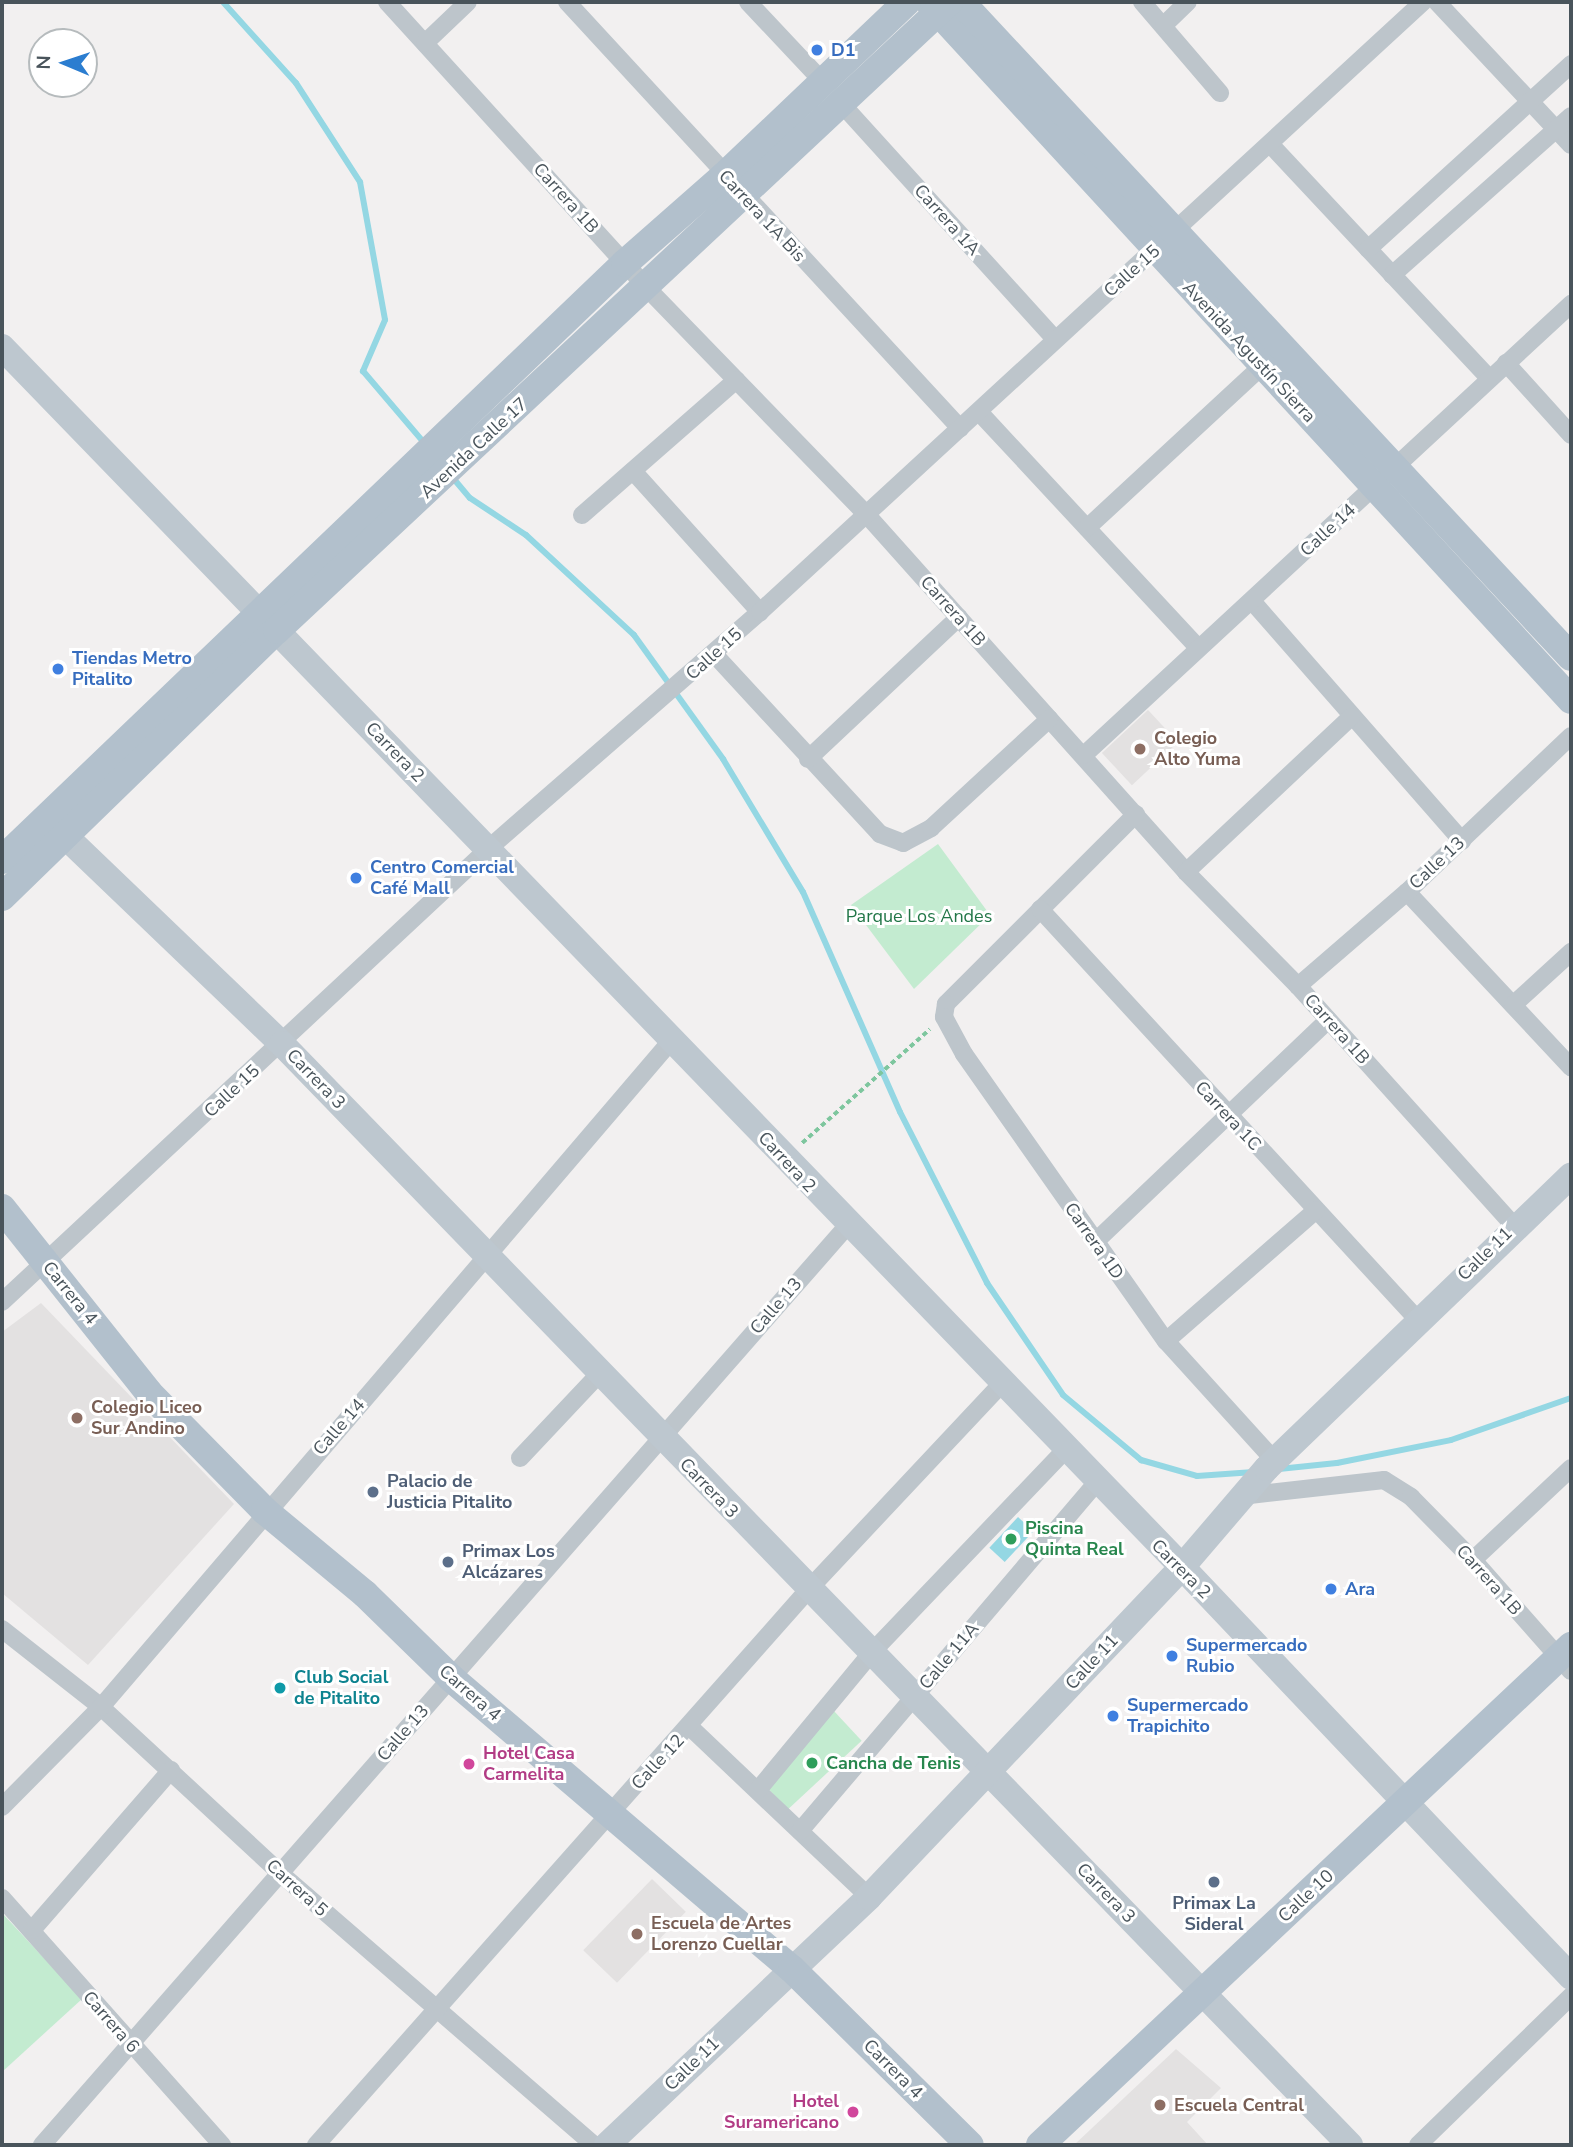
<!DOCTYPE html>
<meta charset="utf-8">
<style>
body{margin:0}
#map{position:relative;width:1573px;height:2147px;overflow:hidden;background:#f2f0f0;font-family:"Nunito Sans",sans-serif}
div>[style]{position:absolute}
.education>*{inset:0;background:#e3e1e1;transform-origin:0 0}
.green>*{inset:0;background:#c3ebd0;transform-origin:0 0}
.water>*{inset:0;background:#94d7e3;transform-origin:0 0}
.stream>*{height:6px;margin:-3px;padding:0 3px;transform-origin:3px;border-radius:3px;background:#94d7e3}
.path>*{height:3.5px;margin-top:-1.75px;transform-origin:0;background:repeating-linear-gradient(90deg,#7ec69e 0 5px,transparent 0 8.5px)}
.street>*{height:18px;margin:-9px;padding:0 9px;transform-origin:9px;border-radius:9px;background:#bdc5cb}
.secondary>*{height:26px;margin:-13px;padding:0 13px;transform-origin:13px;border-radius:13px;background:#bdc7cf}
.primary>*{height:28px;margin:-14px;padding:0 14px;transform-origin:14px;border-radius:14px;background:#b2c0cc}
.dots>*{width:19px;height:19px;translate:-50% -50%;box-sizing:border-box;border:4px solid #fff;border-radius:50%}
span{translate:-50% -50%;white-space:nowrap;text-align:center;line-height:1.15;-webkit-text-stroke:6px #fff;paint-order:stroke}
.shop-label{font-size:18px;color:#366cbe;font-weight:700}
.left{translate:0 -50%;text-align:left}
.street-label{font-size:18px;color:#49545b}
.education-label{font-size:18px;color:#785e54;font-weight:700}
.park-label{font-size:18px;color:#217647}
.service-label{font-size:18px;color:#4e5e75;font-weight:700}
.leisure-label{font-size:18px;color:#27864d;font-weight:700}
.culture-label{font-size:18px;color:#0d838f;font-weight:700}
.hotel-label{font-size:18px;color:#b23c85;font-weight:700}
.right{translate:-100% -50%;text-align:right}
.frame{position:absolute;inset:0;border:4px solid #49545b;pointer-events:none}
.north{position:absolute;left:28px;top:28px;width:70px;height:70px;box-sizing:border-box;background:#fff;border:2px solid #b6bbbd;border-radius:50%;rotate:272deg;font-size:19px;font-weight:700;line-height:28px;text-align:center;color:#49545b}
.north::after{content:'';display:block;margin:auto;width:24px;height:32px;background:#2b7dd0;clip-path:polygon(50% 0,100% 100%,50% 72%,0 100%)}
</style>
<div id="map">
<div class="education">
<div style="left:1148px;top:710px;width:44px;height:63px;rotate:47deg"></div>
<div style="clip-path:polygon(41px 1303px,234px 1504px,88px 1665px,2px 1593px,2px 1332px)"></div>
<div style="left:652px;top:1879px;width:47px;height:99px;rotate:44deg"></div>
<div style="clip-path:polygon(1176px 2049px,1221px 2088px,1187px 2122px,1208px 2145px,1074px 2145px)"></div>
</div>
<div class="green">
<div style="clip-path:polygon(938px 844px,990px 915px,914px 989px,851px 905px)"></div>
<div style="left:833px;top:1710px;width:42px;height:101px;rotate:47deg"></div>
<div style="clip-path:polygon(2px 1913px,82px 1999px,2px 2072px)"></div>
</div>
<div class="water">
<div style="left:1018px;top:1517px;width:21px;height:42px;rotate:43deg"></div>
</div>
<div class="stream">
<div style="left:223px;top:2px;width:109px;rotate:48deg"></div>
<div style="left:296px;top:83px;width:118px;rotate:57.1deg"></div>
<div style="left:360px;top:182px;width:140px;rotate:79.7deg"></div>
<div style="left:385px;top:320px;width:56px;rotate:113.3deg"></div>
<div style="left:363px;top:371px;width:97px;rotate:49.6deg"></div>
<div style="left:453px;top:478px;width:26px;rotate:50deg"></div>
<div style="left:470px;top:498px;width:67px;rotate:33.5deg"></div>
<div style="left:526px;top:535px;width:147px;rotate:42.8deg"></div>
<div style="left:634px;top:635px;width:153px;rotate:54.3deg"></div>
<div style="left:723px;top:759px;width:155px;rotate:59deg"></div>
<div style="left:803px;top:892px;width:240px;rotate:66.2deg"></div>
<div style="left:900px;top:1112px;width:192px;rotate:63deg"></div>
<div style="left:987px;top:1283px;width:135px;rotate:55.8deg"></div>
<div style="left:1063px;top:1395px;width:102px;rotate:39.8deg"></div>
<div style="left:1141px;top:1460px;width:58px;rotate:15.9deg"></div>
<div style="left:1197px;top:1476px;width:57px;rotate:-4deg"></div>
<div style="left:1279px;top:1469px;width:58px;rotate:-5.9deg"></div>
<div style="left:1337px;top:1463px;width:116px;rotate:-11.4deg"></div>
<div style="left:1451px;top:1440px;width:127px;rotate:-19.3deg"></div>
</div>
<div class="path">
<div style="left:802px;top:1143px;width:171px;rotate:-41.7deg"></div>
</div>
<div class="street">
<div style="left:387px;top:2px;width:385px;rotate:47.7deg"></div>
<div style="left:646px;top:287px;width:318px;rotate:45.9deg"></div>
<div style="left:867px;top:515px;width:479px;rotate:48.2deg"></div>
<div style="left:1186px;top:872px;width:160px;rotate:45.5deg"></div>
<div style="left:1298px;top:986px;width:323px;rotate:48deg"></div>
<div style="left:567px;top:2px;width:580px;rotate:47.31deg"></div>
<div style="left:748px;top:2px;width:111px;rotate:46.8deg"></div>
<div style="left:1142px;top:2px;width:120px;rotate:49.4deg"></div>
<div style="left:1437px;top:2px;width:196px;rotate:46.9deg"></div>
<div style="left:1164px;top:25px;width:33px;rotate:-44deg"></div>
<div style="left:425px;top:43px;width:59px;rotate:-43.6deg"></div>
<div style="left:839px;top:101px;width:321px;rotate:47.8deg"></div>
<div style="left:1270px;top:144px;width:320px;rotate:46.9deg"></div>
<div style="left:1368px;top:249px;width:275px;rotate:-42.3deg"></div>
<div style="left:1392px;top:275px;width:239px;rotate:-41.6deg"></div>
<div style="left:1506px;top:363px;width:97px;rotate:47.9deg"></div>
<div style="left:980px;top:413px;width:321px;rotate:47.1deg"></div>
<div style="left:633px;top:471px;width:190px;rotate:48deg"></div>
<div style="left:582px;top:515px;width:205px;rotate:-41.2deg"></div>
<div style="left:1087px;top:528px;width:238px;rotate:-42.8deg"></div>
<div style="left:1252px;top:601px;width:319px;rotate:48.8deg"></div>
<div style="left:714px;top:654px;width:245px;rotate:47.3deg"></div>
<div style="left:880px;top:834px;width:25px;rotate:21deg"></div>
<div style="left:903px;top:843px;width:32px;rotate:-28deg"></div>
<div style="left:931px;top:828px;width:161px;rotate:-42.7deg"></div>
<div style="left:1084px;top:755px;width:664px;rotate:-42.8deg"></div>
<div style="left:808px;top:759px;width:207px;rotate:-43.2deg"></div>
<div style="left:1136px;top:814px;width:269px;rotate:135deg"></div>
<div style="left:946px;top:1004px;width:13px;rotate:99deg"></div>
<div style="left:944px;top:1017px;width:42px;rotate:61.6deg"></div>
<div style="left:964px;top:1054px;width:351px;rotate:54.9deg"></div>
<div style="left:1166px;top:1341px;width:161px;rotate:47.8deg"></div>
<div style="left:1186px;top:872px;width:226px;rotate:-43.2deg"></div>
<div style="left:1407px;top:892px;width:240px;rotate:46.9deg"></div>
<div style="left:1040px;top:909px;width:558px;rotate:47.4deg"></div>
<div style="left:1298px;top:986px;width:144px;rotate:-40.8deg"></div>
<div style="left:1407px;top:892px;width:226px;rotate:-43.6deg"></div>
<div style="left:1513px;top:1005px;width:79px;rotate:-42.4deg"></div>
<div style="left:1095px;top:1242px;width:322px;rotate:-43.6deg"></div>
<div style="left:2px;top:1302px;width:664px;rotate:-42.99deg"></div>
<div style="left:488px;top:849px;width:361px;rotate:-41.1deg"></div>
<div style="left:760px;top:612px;width:901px;rotate:-42.62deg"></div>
<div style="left:1166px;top:1341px;width:199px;rotate:-41.1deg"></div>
<div style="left:520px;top:1458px;width:118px;rotate:-46.7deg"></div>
<div style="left:1241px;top:1496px;width:144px;rotate:-6.4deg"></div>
<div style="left:1384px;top:1480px;width:32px;rotate:32deg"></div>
<div style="left:1411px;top:1497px;width:88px;rotate:45.5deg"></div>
<div style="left:1473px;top:1560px;width:148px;rotate:48.6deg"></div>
<div style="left:1473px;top:1560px;width:134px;rotate:-43.2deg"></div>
<div style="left:2px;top:1629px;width:126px;rotate:38.2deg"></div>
<div style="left:101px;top:1707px;width:244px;rotate:42.8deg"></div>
<div style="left:280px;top:1873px;width:415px;rotate:40.9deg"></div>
<div style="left:690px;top:1727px;width:247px;rotate:43.5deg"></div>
<div style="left:758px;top:1790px;width:182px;rotate:-50.4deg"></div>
<div style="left:874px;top:1650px;width:277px;rotate:-46.3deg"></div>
<div style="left:2px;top:1807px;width:141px;rotate:-45.3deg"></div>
<div style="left:101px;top:1707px;width:877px;rotate:-49.44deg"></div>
<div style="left:800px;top:1831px;width:458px;rotate:-49.6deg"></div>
<div style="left:2px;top:1898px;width:331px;rotate:48.3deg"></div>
<div style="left:32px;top:1930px;width:212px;rotate:-49deg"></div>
<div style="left:42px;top:2145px;width:1222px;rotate:-48.78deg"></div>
<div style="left:316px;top:2145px;width:742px;rotate:-48.44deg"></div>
<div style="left:808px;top:1590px;width:285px;rotate:-46.8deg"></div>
<div style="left:1418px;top:2145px;width:214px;rotate:-44.2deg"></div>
</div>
<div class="secondary">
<div style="left:2px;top:347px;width:1697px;rotate:45.95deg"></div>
<div style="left:1182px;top:1567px;width:565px;rotate:46.51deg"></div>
<div style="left:64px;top:835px;width:302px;rotate:43.8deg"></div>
<div style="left:282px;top:1044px;width:1534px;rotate:45.87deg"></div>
<div style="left:607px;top:2145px;width:361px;rotate:-43.4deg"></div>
<div style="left:869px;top:1897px;width:455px;rotate:-46.5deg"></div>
<div style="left:1182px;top:1567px;width:130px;rotate:-49.4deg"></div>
<div style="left:1267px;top:1468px;width:422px;rotate:-43.9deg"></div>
</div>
<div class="primary">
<div style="left:929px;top:2px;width:948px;rotate:47.39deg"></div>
<div style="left:961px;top:2px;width:895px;rotate:47.04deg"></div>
<div style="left:2px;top:860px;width:863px;rotate:-43.78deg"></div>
<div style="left:625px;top:263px;width:132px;rotate:-41.3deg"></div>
<div style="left:724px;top:176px;width:253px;rotate:-43.6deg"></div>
<div style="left:2px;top:897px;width:383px;rotate:-44.2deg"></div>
<div style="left:277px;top:630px;width:920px;rotate:-43.06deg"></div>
<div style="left:2px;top:1208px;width:236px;rotate:51.5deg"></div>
<div style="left:149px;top:1393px;width:165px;rotate:45.5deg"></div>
<div style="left:265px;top:1511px;width:130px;rotate:39.7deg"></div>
<div style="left:365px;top:1594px;width:120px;rotate:44.3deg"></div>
<div style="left:451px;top:1678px;width:448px;rotate:40.5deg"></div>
<div style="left:792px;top:1969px;width:250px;rotate:44.7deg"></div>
<div style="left:1040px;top:2145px;width:729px;rotate:-43.22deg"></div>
</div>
<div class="dots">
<div style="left:817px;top:50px;background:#3f7fe0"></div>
<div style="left:58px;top:669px;background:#3f7fe0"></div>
<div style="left:1140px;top:749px;background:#8d6e63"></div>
<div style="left:356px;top:878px;background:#3f7fe0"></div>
<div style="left:77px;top:1418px;background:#8d6e63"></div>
<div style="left:373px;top:1492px;background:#5c6f8a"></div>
<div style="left:1011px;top:1539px;background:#2e9e5b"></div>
<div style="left:448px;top:1562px;background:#5c6f8a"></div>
<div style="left:1331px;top:1589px;background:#3f7fe0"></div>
<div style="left:1172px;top:1656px;background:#3f7fe0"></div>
<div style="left:280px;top:1688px;background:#0f9aa8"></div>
<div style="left:1113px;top:1716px;background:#3f7fe0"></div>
<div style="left:812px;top:1763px;background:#2e9e5b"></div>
<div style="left:469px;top:1764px;background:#d1479c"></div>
<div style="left:1214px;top:1882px;background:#5c6f8a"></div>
<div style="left:637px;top:1934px;background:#8d6e63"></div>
<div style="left:1160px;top:2105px;background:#8d6e63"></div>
<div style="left:853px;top:2112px;background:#d1479c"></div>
</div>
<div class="shop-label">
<span class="left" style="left:831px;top:50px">D1</span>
<span class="left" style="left:72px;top:669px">Tiendas Metro<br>Pitalito</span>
<span class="left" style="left:370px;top:878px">Centro Comercial<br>Café Mall</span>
<span class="left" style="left:1345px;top:1589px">Ara</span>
<span class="left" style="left:1186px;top:1656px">Supermercado<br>Rubio</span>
<span class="left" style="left:1127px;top:1716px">Supermercado<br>Trapichito</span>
</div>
<div class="street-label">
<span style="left:566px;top:198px;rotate:48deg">Carrera 1B</span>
<span style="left:762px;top:216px;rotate:47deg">Carrera 1A Bis</span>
<span style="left:947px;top:220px;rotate:48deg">Carrera 1A</span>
<span style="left:1132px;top:271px;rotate:-42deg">Calle 15</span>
<span style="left:1249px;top:352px;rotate:47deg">Avenida Agustín Sierra</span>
<span style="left:474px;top:448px;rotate:-43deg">Avenida Calle 17</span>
<span style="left:1328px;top:530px;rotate:-43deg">Calle 14</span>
<span style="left:953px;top:611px;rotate:48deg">Carrera 1B</span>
<span style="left:714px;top:654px;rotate:-42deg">Calle 15</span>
<span style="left:395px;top:752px;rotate:46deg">Carrera 2</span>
<span style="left:1437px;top:863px;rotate:-43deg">Calle 13</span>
<span style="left:1337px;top:1029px;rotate:48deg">Carrera 1B</span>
<span style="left:316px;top:1079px;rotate:46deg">Carrera 3</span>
<span style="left:232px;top:1091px;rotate:-43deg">Calle 15</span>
<span style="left:1228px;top:1116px;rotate:47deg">Carrera 1C</span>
<span style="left:787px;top:1162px;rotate:47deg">Carrera 2</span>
<span style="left:1094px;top:1241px;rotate:55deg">Carrera 1D</span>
<span style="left:1485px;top:1254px;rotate:-44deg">Calle 11</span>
<span style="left:70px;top:1293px;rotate:51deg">Carrera 4</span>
<span style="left:776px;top:1306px;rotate:-49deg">Calle 13</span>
<span style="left:339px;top:1427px;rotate:-49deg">Calle 14</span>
<span style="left:709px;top:1488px;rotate:46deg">Carrera 3</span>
<span style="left:1181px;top:1569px;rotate:45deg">Carrera 2</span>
<span style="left:1489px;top:1580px;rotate:48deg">Carrera 1B</span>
<span style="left:949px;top:1656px;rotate:-50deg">Calle 11A</span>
<span style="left:1092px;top:1662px;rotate:-47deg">Calle 11</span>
<span style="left:470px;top:1693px;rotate:41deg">Carrera 4</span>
<span style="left:403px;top:1733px;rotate:-49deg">Calle 13</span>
<span style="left:658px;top:1762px;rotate:-47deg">Calle 12</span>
<span style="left:297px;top:1888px;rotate:42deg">Carrera 5</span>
<span style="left:1106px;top:1893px;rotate:46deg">Carrera 3</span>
<span style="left:1306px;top:1896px;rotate:-43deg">Calle 10</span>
<span style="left:111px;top:2022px;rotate:49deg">Carrera 6</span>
<span style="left:692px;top:2064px;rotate:-44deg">Calle 11</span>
<span style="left:893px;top:2069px;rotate:45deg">Carrera 4</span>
</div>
<div class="education-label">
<span class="left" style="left:1154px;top:749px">Colegio<br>Alto Yuma</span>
<span class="left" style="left:91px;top:1418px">Colegio Liceo<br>Sur Andino</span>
<span class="left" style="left:651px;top:1934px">Escuela de Artes<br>Lorenzo Cuellar</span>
<span class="left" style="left:1174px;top:2105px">Escuela Central</span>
</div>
<div class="park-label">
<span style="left:919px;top:916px">Parque Los Andes</span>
</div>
<div class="service-label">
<span class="left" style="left:387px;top:1492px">Palacio de<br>Justicia Pitalito</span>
<span class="left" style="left:462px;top:1562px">Primax Los<br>Alcázares</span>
<span style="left:1214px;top:1914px">Primax La<br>Sideral</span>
</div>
<div class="leisure-label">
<span class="left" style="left:1025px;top:1539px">Piscina<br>Quinta Real</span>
<span class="left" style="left:826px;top:1763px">Cancha de Tenis</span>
</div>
<div class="culture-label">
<span class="left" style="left:294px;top:1688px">Club Social<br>de Pitalito</span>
</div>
<div class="hotel-label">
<span class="left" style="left:483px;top:1764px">Hotel Casa<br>Carmelita</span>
<span class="right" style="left:839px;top:2112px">Hotel<br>Suramericano</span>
</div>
<div class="frame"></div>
<div class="north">N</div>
</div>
